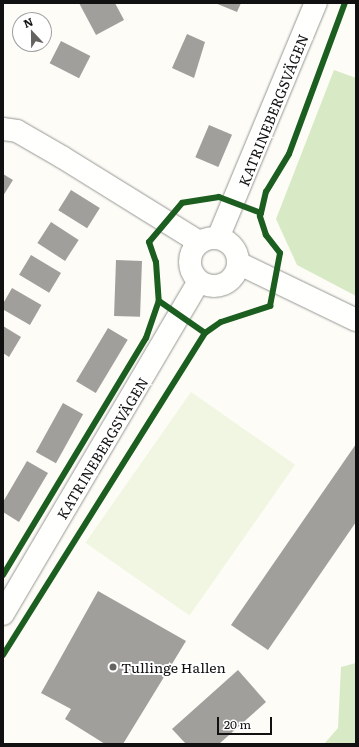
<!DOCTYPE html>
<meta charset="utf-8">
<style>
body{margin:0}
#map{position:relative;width:359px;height:747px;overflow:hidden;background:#fdfcf7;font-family:Literata,serif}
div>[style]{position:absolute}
.forest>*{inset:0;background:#d8eac5}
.pitch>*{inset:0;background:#f0f6e1;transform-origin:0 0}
.building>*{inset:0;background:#a19f9c;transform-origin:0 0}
.roads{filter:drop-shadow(0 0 1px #979795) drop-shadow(0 0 1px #979795)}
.minor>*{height:22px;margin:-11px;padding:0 11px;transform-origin:11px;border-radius:11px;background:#fffffe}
.minor>.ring{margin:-11px;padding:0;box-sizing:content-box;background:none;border:22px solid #fffffe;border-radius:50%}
.cycleway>*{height:6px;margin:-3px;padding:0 3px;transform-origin:3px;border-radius:3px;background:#1b5e20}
.dots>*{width:11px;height:11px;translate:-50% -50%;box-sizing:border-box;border:2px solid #fff;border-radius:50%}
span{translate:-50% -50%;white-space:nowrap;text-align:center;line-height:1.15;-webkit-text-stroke:4px #fff;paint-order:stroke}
.street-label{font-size:14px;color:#111}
.poi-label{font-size:14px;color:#111}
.left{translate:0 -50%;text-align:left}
.frame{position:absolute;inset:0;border:4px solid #111;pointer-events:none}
.north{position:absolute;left:12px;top:12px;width:40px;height:40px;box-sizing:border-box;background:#fff;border:1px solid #a0a0a0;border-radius:50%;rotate:338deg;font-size:11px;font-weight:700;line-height:16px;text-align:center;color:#111}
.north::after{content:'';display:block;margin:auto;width:14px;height:18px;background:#646362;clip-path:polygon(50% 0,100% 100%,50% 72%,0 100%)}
.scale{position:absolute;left:217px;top:717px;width:55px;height:18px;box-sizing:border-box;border:2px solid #111;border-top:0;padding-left:5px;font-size:12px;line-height:14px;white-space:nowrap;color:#111;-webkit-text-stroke:3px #fff;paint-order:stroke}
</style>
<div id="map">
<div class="forest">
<div style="clip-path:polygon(334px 70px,356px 78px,356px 296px,297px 265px,276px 219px)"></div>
<div style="clip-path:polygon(356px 663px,356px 744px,324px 744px,338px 728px,341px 667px)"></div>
</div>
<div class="pitch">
<div style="left:191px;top:392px;width:127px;height:184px;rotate:35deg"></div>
</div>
<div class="building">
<div style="clip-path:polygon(79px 3px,115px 3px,124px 20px,96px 35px)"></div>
<div style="clip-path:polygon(215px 3px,241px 3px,237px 12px)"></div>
<div style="clip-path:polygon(187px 34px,205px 42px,194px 78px,172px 68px)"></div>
<div style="left:61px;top:41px;width:33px;height:25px;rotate:27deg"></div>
<div style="left:209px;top:125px;width:25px;height:35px;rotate:23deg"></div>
<div style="clip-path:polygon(3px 174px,13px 180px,3px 196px)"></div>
<div style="left:71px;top:190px;width:34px;height:24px;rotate:32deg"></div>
<div style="left:51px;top:222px;width:33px;height:25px;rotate:33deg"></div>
<div style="left:31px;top:255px;width:35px;height:23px;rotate:31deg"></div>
<div style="left:116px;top:260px;width:26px;height:56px;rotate:2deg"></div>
<div style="left:12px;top:288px;width:34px;height:23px;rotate:30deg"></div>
<div style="clip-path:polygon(3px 326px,21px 337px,9px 357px,3px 353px)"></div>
<div style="left:108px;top:328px;width:23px;height:62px;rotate:31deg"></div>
<div style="left:63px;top:403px;width:23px;height:56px;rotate:29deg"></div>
<div style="clip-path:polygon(356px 444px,356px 522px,268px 650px,231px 625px)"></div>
<div style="clip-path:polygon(27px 461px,48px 473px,19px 522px,3px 512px,3px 502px)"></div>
<div style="clip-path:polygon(98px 591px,186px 641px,123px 744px,105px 744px,65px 719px,71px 709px,41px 693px)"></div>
<div style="clip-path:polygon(238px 670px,266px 702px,219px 744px,186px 744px,172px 729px)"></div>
</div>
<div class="roads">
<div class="minor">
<div style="left:3px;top:129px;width:14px;rotate:8deg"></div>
<div style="left:17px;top:131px;width:52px;rotate:30deg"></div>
<div style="left:62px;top:157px;width:161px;rotate:31.8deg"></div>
<div class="ring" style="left:190px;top:238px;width:26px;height:26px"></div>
<div style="left:218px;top:238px;width:255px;rotate:-67.4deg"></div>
<div style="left:238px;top:263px;width:131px;rotate:25.8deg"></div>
<div style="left:3px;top:614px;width:386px;rotate:-59.5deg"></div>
</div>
</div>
<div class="cycleway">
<div style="left:261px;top:213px;width:45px;rotate:-159.1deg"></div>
<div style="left:219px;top:197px;width:37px;rotate:171deg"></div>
<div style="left:182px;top:203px;width:51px;rotate:130.2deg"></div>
<div style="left:149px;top:242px;width:21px;rotate:71deg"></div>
<div style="left:156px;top:262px;width:39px;rotate:86deg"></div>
<div style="left:159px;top:301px;width:56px;rotate:34.8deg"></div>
<div style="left:205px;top:333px;width:19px;rotate:-35deg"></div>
<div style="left:221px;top:322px;width:52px;rotate:-18.1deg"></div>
<div style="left:270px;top:306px;width:54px;rotate:-79.3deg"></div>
<div style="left:280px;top:253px;width:23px;rotate:-128deg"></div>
<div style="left:266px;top:235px;width:20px;rotate:-108deg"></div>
<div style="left:260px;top:216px;width:3px;rotate:-72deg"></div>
<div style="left:261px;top:213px;width:22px;rotate:-77deg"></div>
<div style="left:266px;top:192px;width:44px;rotate:-58.8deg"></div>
<div style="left:289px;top:154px;width:161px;rotate:-69.7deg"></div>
<div style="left:3px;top:575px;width:277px;rotate:-58.9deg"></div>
<div style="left:146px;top:338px;width:39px;rotate:-71deg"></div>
<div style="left:3px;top:655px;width:380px;rotate:-57.9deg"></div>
</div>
<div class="dots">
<div style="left:113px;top:667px;background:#646362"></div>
</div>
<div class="street-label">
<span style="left:273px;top:110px;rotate:-68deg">KATRINEBERGSVÄGEN</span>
<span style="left:102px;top:448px;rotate:-59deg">KATRINEBERGSVÄGEN</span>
</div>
<div class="poi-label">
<span class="left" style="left:121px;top:667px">Tullinge Hallen</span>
</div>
<div class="frame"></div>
<div class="north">N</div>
<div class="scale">20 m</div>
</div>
